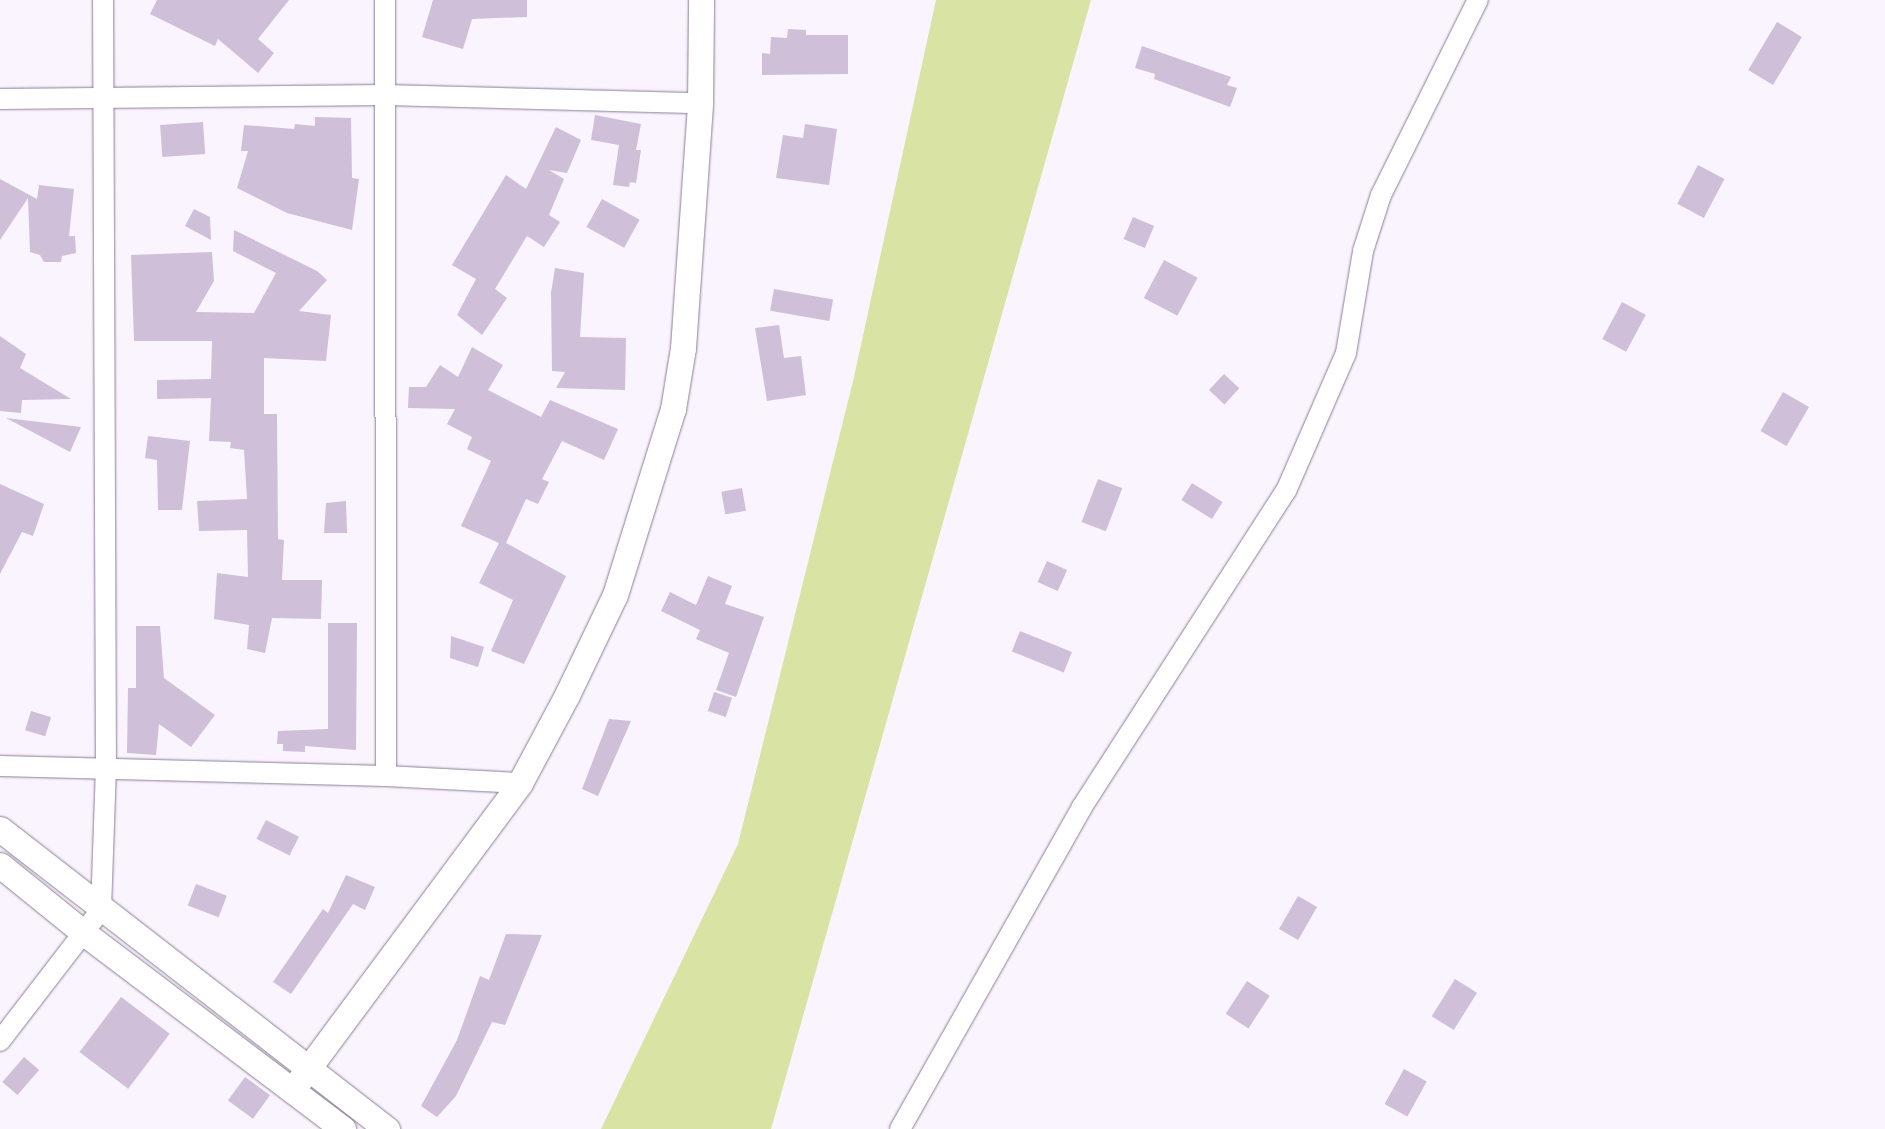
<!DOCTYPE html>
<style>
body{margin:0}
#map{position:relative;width:1885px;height:1129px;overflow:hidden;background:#faf4fe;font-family:Poppins,sans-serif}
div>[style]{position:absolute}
.green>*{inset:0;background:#d8e3a4}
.building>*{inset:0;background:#cfbfd8;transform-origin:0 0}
.roads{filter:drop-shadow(0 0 1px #8b7d94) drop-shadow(0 0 1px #8b7d94)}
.minor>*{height:20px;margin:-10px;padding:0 10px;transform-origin:10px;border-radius:10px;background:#fff}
.tertiary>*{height:25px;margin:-12.5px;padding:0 12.5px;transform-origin:12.5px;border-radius:12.5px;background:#fff}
span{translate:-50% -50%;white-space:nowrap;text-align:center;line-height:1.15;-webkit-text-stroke:5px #faf4fe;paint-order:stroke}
</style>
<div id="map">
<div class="green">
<div style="clip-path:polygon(936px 0,1091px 0,771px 1129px,601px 1129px,738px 844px,854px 377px)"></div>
</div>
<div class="building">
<div style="clip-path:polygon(157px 0,289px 0,258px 39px,274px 53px,258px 73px,218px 39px,215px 46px,150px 14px)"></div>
<div style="clip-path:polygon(433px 0,527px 0,527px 17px,472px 19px,463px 49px,422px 37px)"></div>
<div style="left:1777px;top:22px;width:29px;height:56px;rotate:31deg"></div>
<div style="clip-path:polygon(788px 29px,806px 30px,806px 35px,848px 35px,848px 74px,762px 75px,762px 53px,770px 54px,771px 37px,787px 38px)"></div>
<div style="clip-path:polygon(1142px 46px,1231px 77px,1227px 85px,1237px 88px,1230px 107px,1154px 79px,1155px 74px,1135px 68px)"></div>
<div style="clip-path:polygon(595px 115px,641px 124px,636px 150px,641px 150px,636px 183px,630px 182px,629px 187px,613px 185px,619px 145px,591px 140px)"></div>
<div style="clip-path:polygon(315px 117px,351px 118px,352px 178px,359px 179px,352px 230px,287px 213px,237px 188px,248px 151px,241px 151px,244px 125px,294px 129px,295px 124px,315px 126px)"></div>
<div style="left:203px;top:122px;width:32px;height:43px;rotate:86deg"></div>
<div style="clip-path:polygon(805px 124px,837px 129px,829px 185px,776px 178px,783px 135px,803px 138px)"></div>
<div style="clip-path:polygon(556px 127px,581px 140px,567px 173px,549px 170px,564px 179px,549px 215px,560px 222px,544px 247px,527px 236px,495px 289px,507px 298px,482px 335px,457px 315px,476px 279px,452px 265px,506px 175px,526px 189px)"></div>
<div style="left:1698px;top:165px;width:30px;height:44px;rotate:28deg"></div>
<div style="clip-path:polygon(0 179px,37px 199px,39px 185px,74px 189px,69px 236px,75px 236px,76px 253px,62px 256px,61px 262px,44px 262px,40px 255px,30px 252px,28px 198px,0 240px)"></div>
<div style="left:602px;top:199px;width:43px;height:32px;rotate:29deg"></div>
<div style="clip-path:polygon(194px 209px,210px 217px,211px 240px,185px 226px)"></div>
<div style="left:1133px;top:217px;width:23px;height:24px;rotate:23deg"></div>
<div style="clip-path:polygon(234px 230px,317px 271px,327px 280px,299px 311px,331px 315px,326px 361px,264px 358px,264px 414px,277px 414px,278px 539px,284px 540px,282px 580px,322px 580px,321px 619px,272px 618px,265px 653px,247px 649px,249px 625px,214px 619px,217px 573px,248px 577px,247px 530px,199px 531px,197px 501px,247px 499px,244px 450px,230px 448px,231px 442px,209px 441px,211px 398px,157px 399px,157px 380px,211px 379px,212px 341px,134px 341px,131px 255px,212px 252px,214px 281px,196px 312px,254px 313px,276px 273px,233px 251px)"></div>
<div style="left:1164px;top:260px;width:38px;height:43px;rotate:28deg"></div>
<div style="clip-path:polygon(555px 268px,584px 273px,580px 337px,626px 338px,625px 390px,556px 388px,565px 372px,552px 371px,551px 293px)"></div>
<div style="left:774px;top:289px;width:60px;height:22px;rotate:10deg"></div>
<div style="left:1622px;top:302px;width:27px;height:42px;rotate:28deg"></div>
<div style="clip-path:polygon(779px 325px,784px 358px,801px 356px,806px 395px,767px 401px,755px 328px)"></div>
<div style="clip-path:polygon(0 336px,26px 354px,20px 368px,71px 399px,22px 400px,21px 413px,0 411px)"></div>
<div style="clip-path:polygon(472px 347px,503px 365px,488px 390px,541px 417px,550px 400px,618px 429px,604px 460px,562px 441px,542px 479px,549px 482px,538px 504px,526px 499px,506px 543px,566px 576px,524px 664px,491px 651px,513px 600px,479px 583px,499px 543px,461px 526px,491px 461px,467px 449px,472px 437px,447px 424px,455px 409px,408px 408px,409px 387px,426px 387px,440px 365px,458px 377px)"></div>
<div style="left:1224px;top:374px;width:21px;height:22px;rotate:43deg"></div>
<div style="left:1783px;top:392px;width:30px;height:45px;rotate:30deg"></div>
<div style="clip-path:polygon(6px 418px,81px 427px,70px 452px)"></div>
<div style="clip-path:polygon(148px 436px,190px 441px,182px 510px,158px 510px,157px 460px,145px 458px)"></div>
<div style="left:1098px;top:479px;width:26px;height:46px;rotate:21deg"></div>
<div style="left:1192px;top:483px;width:36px;height:20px;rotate:32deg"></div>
<div style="clip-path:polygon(0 484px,44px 504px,33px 536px,22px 532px,0 574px)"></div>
<div style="left:742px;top:488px;width:23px;height:21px;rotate:80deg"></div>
<div style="clip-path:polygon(346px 501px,347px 533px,324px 533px,326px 503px)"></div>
<div style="left:1047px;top:561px;width:22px;height:23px;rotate:24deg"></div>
<div style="clip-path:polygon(708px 576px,732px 586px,725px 604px,764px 617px,736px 697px,716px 690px,729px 653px,696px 639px,700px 630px,661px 611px,670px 592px,696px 605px)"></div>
<div style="clip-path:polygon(328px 623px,357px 623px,356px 750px,305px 746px,305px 752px,283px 751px,283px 744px,277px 744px,278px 731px,328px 729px)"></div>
<div style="clip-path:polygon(136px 626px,160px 626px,164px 678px,215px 715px,191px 747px,159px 724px,156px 755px,127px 753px,128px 688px,136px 688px)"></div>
<div style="left:1020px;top:631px;width:56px;height:22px;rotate:22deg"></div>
<div style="clip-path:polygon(451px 636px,484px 647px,478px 667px,450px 658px)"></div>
<div style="left:714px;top:692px;width:19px;height:20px;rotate:18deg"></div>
<div style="left:31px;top:711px;width:21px;height:20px;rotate:17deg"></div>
<div style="clip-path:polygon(609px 719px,631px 721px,598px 796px,582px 789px)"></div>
<div style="left:266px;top:820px;width:37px;height:21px;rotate:27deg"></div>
<div style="clip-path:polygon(346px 875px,375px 887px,365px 910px,353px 904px,291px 994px,273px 982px,323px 909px,328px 913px)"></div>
<div style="left:196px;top:884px;width:33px;height:23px;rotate:21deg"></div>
<div style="left:1298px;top:896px;width:22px;height:38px;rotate:30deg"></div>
<div style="clip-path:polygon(506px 934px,542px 935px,505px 1025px,492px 1022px,456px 1096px,437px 1117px,421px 1106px,457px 1040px,480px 976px,489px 980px)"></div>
<div style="left:1455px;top:979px;width:26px;height:44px;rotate:32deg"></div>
<div style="left:1247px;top:981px;width:27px;height:39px;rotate:33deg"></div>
<div style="left:121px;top:997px;width:61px;height:69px;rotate:37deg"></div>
<div style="left:24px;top:1057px;width:20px;height:33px;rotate:41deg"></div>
<div style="left:1404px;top:1069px;width:26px;height:40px;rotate:29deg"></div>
<div style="left:245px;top:1077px;width:31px;height:29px;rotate:36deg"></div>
</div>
<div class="roads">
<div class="minor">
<div style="left:385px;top:0;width:776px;rotate:89.93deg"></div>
<div style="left:0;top:99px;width:385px;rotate:-0.6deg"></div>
<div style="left:385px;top:95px;width:315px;rotate:1.5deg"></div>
<div style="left:0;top:766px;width:386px;rotate:1.5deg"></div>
<div style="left:386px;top:776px;width:134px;rotate:3deg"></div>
<div style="left:0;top:1041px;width:165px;rotate:-52.4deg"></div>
<div style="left:101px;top:910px;width:140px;rotate:-88deg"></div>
<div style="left:106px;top:770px;width:770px;rotate:-90.22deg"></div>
<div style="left:900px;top:1129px;width:370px;rotate:-60.5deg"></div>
<div style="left:1082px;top:807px;width:376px;rotate:-57.2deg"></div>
<div style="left:1286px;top:491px;width:150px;rotate:-66.5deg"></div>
<div style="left:1346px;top:353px;width:103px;rotate:-80.5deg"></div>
<div style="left:1363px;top:251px;width:59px;rotate:-72.2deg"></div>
<div style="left:1381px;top:195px;width:218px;rotate:-63.6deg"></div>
</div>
<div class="tertiary">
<div style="left:0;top:829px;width:490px;rotate:37.8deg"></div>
<div style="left:0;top:865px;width:108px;rotate:39deg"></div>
<div style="left:84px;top:933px;width:325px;rotate:37.1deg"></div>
<div style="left:293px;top:1089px;width:381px;rotate:-53.4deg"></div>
<div style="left:520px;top:783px;width:100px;rotate:-61.9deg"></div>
<div style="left:567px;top:695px;width:111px;rotate:-64.4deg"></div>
<div style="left:615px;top:595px;width:195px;rotate:-72.7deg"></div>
<div style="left:673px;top:409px;width:62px;rotate:-80.7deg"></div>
<div style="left:683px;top:348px;width:246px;rotate:-86deg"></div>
<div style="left:700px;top:103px;width:103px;rotate:-89.4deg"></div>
</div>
</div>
</div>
